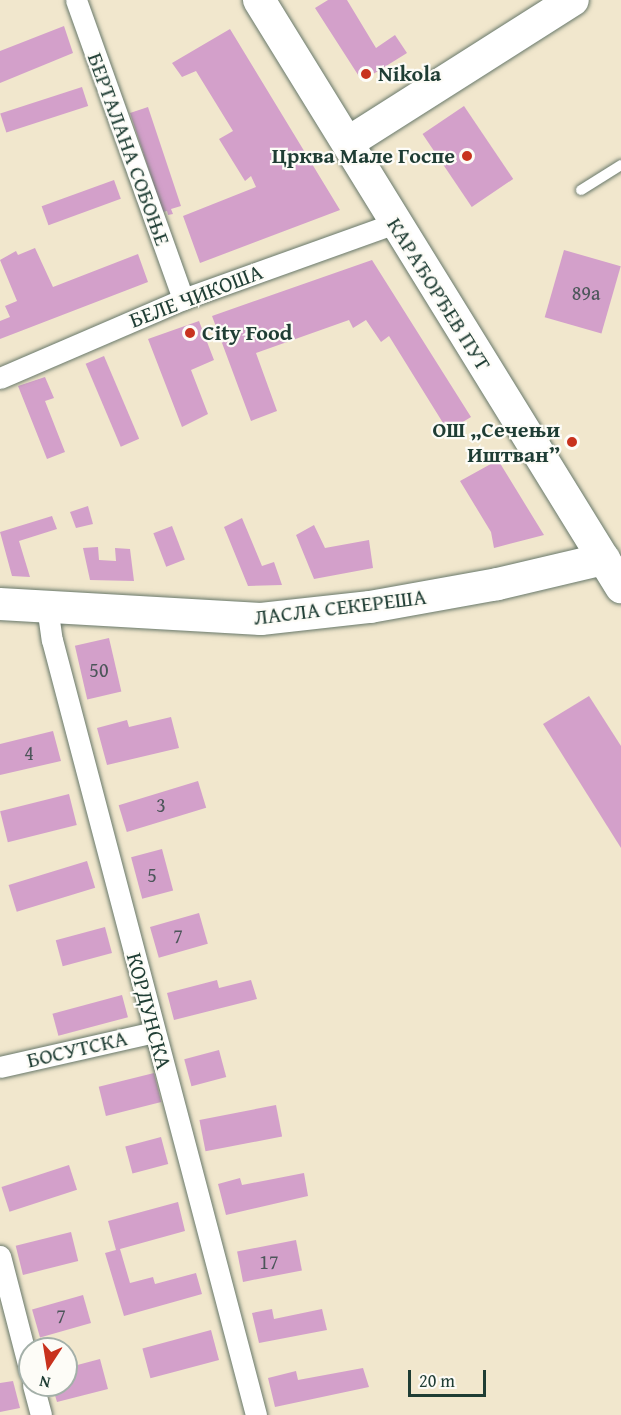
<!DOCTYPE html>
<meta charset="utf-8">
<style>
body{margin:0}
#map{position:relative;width:621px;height:1415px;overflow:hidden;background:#f1e7cd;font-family:"Gentium Book Plus",serif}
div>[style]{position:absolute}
.building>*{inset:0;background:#d3a0ca;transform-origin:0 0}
.roads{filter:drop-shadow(0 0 2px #68786a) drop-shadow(0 0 2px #68786a)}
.lane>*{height:10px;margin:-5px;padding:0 5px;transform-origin:5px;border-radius:5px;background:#fff}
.street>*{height:21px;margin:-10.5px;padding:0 10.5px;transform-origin:10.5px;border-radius:10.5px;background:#fff}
.secondary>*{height:32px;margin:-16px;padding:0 16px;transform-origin:16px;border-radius:16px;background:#fff}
.dots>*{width:16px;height:16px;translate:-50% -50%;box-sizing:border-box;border:3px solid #fdfcf7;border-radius:50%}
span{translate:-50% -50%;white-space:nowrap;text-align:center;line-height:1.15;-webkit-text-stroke:4.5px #fdfcf7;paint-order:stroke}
.number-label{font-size:20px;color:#4c565a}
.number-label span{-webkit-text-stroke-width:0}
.poi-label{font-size:22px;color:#1f3d34;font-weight:700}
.left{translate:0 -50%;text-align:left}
.right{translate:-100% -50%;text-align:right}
.street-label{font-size:22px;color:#1f3d34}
.north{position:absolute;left:18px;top:1337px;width:60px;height:60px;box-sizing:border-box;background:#fdfcf7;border:2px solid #a4b0a9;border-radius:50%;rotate:192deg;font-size:16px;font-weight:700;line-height:24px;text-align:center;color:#1f3d34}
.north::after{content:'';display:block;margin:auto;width:21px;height:27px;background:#c8321e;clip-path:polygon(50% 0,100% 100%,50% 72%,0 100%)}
.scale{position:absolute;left:408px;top:1370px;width:78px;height:27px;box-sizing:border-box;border:3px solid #1f3d34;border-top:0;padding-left:8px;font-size:18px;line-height:21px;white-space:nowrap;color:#1f3d34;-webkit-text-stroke:4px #fdfcf7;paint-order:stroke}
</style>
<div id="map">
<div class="building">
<div style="clip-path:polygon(328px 0,347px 0,376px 48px,395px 35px,407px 53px,362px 81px,315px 8px)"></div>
<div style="clip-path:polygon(64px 26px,73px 53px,0 83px,0 51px)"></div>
<div style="clip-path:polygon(230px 29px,340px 210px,200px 263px,183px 216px,256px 187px,251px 176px,245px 181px,219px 139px,233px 131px,196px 71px,182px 77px,172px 63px)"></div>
<div style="left:82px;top:87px;width:20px;height:86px;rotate:72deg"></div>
<div style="left:464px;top:106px;width:88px;height:50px;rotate:56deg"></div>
<div style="clip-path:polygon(148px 107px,181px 206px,171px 209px,173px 214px,168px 215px,167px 211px,163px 212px,130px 113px)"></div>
<div style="left:114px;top:180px;width:20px;height:77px;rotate:70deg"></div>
<div style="clip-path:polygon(35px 248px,53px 287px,138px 254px,148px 282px,0 339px,0 321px,10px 317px,5px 306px,17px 301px,0 260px,16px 251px,18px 255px)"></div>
<div style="left:564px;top:250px;width:59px;height:70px;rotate:16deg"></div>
<div style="clip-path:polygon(372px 260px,471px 417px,448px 431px,389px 336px,381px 342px,366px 320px,353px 328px,349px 320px,256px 353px,277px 411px,251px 421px,212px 316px)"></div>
<div style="clip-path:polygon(199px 321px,214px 360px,191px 370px,208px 414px,182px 427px,148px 339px)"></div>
<div style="left:104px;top:356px;width:90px;height:20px;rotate:67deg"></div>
<div style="clip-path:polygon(45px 377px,54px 398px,45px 401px,65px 452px,47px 459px,18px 386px)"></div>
<div style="clip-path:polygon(498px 460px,544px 535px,494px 548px,491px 532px,460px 481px)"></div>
<div style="clip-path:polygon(88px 506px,93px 524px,76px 528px,70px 512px)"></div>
<div style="clip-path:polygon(52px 516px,57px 529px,19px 541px,30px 577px,12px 576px,0 532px)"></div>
<div style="clip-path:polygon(242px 518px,262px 566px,274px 562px,282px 585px,248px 586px,224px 527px)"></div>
<div style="clip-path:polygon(314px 525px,325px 548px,369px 540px,373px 568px,314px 579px,296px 535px)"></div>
<div style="left:172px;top:526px;width:36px;height:20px;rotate:69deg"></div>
<div style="clip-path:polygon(98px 547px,99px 560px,116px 561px,115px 548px,130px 549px,134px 581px,90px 580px,83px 548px)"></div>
<div style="left:109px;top:638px;width:55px;height:35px;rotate:77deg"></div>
<div style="clip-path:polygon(589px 696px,621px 746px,621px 848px,543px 724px)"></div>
<div style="clip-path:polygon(171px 717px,179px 748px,107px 765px,97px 728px,127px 720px,129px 727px)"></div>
<div style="clip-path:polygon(53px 731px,61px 761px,0 775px,0 744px)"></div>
<div style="left:198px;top:781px;width:28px;height:83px;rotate:73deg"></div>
<div style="left:69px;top:794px;width:32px;height:71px;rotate:76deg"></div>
<div style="left:162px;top:849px;width:43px;height:32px;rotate:75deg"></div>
<div style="left:87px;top:861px;width:28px;height:82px;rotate:73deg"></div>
<div style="left:199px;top:913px;width:32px;height:51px;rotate:74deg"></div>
<div style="left:105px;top:927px;width:27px;height:51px;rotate:75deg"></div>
<div style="clip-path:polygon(217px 980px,219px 988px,251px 980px,257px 999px,174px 1020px,167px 993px)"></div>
<div style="left:122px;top:995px;width:23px;height:72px;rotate:75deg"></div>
<div style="left:219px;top:1050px;width:28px;height:36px;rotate:75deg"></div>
<div style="left:154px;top:1073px;width:30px;height:57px;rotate:76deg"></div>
<div style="left:276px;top:1105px;width:32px;height:78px;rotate:79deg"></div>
<div style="left:161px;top:1137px;width:28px;height:37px;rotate:75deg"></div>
<div style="left:69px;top:1165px;width:26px;height:71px;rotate:72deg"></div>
<div style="clip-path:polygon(304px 1173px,308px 1196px,226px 1215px,218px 1184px,240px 1178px,242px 1185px)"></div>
<div style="clip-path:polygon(178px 1202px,185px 1231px,120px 1249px,130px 1283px,153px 1277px,155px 1284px,196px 1273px,202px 1294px,124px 1316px,105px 1253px,116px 1250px,108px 1221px)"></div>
<div style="left:71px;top:1232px;width:30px;height:57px;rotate:76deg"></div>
<div style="left:296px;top:1240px;width:31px;height:60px;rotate:79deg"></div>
<div style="left:83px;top:1295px;width:29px;height:53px;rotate:74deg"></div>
<div style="clip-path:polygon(272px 1309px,274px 1319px,322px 1309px,327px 1330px,259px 1343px,252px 1313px)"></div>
<div style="left:211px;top:1330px;width:31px;height:71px;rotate:75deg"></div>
<div style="clip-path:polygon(100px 1359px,108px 1389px,57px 1402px,52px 1385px,66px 1385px,66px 1368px)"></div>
<div style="clip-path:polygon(363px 1368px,369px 1387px,275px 1407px,268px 1378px,296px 1371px,298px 1380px)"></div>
<div style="clip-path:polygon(13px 1381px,20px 1408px,0 1412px,0 1383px)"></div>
</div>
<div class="roads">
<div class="lane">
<div style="left:581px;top:190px;width:47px;rotate:-32deg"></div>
</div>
<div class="street">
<div style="left:76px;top:0;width:318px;rotate:70.3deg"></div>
<div style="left:0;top:378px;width:199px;rotate:-23.3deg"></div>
<div style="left:183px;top:299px;width:225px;rotate:-19.7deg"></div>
<div style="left:47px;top:606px;width:34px;rotate:82deg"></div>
<div style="left:52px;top:640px;width:801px;rotate:75.25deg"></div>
<div style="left:0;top:1067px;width:158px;rotate:-12.8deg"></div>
<div style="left:0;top:1256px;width:120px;rotate:75.5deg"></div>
<div style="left:33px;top:1385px;width:31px;rotate:75deg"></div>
</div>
<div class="secondary">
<div style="left:259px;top:0;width:690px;rotate:58.34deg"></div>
<div style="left:349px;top:142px;width:265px;rotate:-32.4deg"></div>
<div style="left:0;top:604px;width:261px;rotate:3.3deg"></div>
<div style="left:261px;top:619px;width:110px;rotate:-6.3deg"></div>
<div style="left:370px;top:607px;width:130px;rotate:-10.2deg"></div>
<div style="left:498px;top:584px;width:109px;rotate:-13.3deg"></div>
</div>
</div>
<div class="dots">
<div style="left:366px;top:74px;background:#c8321e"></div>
<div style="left:467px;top:156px;background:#c8321e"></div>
<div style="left:190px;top:333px;background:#c8321e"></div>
<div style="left:572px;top:442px;background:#c8321e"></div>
</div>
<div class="number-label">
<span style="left:586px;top:292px">89a</span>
<span style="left:99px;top:669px">50</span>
<span style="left:29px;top:752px">4</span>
<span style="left:161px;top:804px">3</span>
<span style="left:152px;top:874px">5</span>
<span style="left:178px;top:935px">7</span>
<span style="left:269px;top:1261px">17</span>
<span style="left:61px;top:1315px">7</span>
</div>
<div class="poi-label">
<span class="left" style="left:378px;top:74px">Nikola</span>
<span class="right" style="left:455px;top:156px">Црква Мале Госпе</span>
<span class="left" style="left:202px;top:333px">City Food</span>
<span class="right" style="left:560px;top:442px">ОШ „Сечењи<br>Иштван”</span>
</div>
<div class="street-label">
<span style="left:129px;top:149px;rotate:70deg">БЕРТАЛАНА СОБОЊЕ</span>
<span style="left:439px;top:294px;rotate:58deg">КАРАЂОРЂЕВ ПУТ</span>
<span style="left:196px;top:296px;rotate:-21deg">БЕЛЕ ЧИКОША</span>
<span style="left:340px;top:607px;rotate:-7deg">ЛАСЛА СЕКЕРЕША</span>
<span style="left:149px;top:1011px;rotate:75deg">КОРДУНСКА</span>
<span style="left:77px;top:1049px;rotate:-13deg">БОСУТСКА</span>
</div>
<div class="north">N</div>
<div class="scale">20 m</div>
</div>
